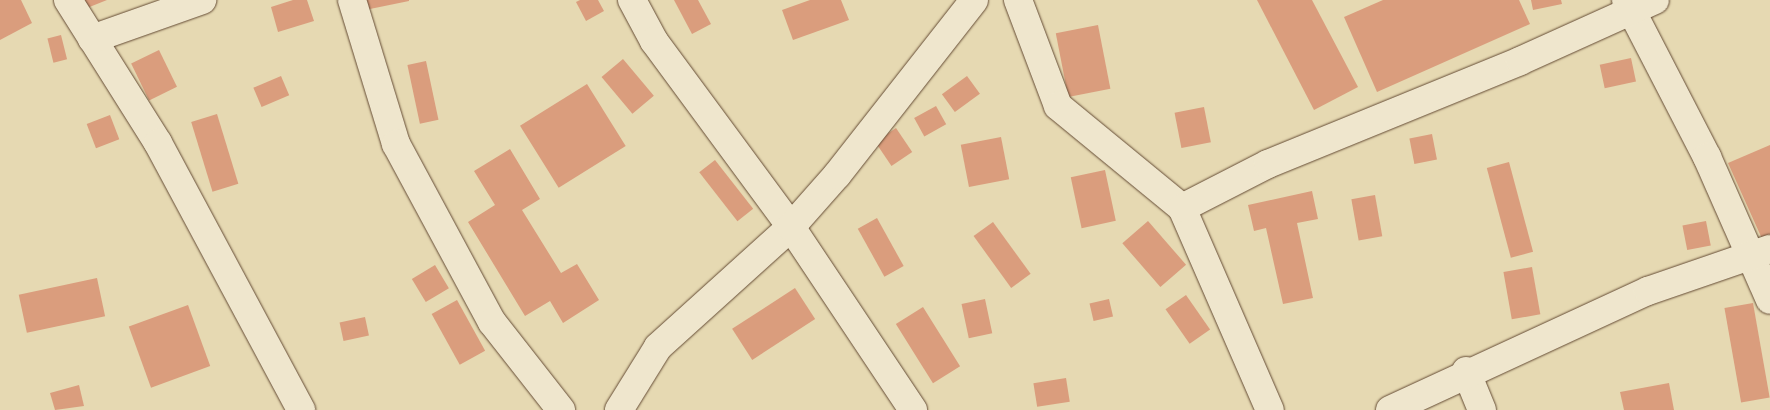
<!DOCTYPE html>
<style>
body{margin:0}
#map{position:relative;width:1770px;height:410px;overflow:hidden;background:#e6d9b2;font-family:Alegreya,serif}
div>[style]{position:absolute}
.building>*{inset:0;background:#da9d7d;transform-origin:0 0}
.roads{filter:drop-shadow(0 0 1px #644b34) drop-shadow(0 0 1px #644b34)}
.minor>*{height:28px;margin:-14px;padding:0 14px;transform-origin:14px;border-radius:14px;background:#efe6cd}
.tertiary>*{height:28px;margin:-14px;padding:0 14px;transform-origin:14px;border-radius:14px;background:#efe6cd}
span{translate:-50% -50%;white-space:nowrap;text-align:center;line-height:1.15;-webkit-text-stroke:4px #efe6cd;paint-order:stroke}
</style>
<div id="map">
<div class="building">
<div style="clip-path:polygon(0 0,21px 0,32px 23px,0 40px)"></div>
<div style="clip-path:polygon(84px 0,107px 0,87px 8px)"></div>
<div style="clip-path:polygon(293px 0,307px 0,314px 21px,278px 32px,271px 7px)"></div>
<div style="clip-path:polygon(363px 0,409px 0,409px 1px,365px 10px)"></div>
<div style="clip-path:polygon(580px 0,598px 0,604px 11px,586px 21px,576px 2px)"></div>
<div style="clip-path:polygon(674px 0,698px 0,711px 24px,692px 34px)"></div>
<div style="clip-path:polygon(810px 0,841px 0,849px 20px,793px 40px,782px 10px)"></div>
<div style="clip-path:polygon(1257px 0,1312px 0,1358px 87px,1314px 110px)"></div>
<div style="clip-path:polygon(1383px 0,1519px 0,1530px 24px,1377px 92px,1344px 17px)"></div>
<div style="clip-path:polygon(1531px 0,1561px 0,1562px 4px,1533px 10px)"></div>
<div style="left:1098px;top:25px;width:65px;height:43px;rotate:79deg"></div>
<div style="left:61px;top:35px;width:25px;height:14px;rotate:76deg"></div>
<div style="left:159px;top:50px;width:41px;height:31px;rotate:64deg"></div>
<div style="left:1631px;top:58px;width:24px;height:32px;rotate:78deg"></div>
<div style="left:623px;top:59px;width:48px;height:28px;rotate:50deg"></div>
<div style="left:426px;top:61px;width:60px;height:19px;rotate:78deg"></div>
<div style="left:281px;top:76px;width:21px;height:30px;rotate:67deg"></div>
<div style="left:967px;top:76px;width:22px;height:31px;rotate:54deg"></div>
<div style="left:587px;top:84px;width:73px;height:79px;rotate:58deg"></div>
<div style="left:936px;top:106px;width:21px;height:25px;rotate:61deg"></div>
<div style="left:1204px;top:107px;width:36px;height:30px;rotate:79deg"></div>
<div style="left:217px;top:114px;width:73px;height:27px;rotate:73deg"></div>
<div style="left:110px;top:115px;width:26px;height:25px;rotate:69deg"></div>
<div style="left:896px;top:128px;width:29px;height:25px;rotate:56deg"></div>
<div style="left:1432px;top:134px;width:26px;height:23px;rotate:79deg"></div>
<div style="left:1001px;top:137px;width:43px;height:41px;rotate:79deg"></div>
<div style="clip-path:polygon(1770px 145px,1770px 238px,1763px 241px,1728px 163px)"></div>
<div style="clip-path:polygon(510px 149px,540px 199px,522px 210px,561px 273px,577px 264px,599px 300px,563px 323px,550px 301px,525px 316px,468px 222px,495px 205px,474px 171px)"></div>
<div style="left:715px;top:160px;width:62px;height:20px;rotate:52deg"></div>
<div style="left:1509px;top:162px;width:93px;height:23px;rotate:75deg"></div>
<div style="left:1105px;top:170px;width:52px;height:35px;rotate:78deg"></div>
<div style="clip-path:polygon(1312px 191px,1318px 219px,1297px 223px,1313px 298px,1283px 304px,1266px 228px,1254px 231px,1248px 205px)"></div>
<div style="left:1375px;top:195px;width:42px;height:24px;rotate:80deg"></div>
<div style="left:877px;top:218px;width:55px;height:22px;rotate:61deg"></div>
<div style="left:1148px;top:221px;width:58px;height:34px;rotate:49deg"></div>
<div style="left:1706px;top:221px;width:25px;height:24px;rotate:79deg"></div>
<div style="left:993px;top:222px;width:64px;height:24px;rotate:54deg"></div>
<div style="left:435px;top:265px;width:27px;height:27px;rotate:59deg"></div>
<div style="left:1532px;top:267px;width:48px;height:29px;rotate:80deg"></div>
<div style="left:97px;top:278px;width:39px;height:80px;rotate:78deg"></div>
<div style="left:795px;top:288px;width:37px;height:75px;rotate:57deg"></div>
<div style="left:1186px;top:295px;width:42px;height:25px;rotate:55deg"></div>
<div style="left:985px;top:299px;width:35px;height:24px;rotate:78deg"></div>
<div style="left:1109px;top:299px;width:18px;height:20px;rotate:77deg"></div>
<div style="left:457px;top:300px;width:58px;height:29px;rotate:61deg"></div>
<div style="left:1753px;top:303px;width:96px;height:29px;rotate:80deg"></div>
<div style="left:188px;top:305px;width:65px;height:63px;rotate:70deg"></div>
<div style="left:923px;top:307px;width:70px;height:32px;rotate:58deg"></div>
<div style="left:365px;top:317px;width:19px;height:26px;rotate:78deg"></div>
<div style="left:1066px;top:378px;width:24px;height:33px;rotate:81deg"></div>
<div style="clip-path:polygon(1669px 383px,1674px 410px,1624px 410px,1620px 392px)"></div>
<div style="clip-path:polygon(79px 385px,84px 406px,55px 410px,50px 393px)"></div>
</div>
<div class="roads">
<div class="minor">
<div style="left:68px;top:0;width:169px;rotate:57.8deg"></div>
<div style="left:158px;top:143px;width:303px;rotate:61.8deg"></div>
<div style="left:352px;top:0;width:151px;rotate:73deg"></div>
<div style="left:396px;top:144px;width:202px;rotate:61.7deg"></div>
<div style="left:492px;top:322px;width:112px;rotate:51.9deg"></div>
<div style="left:632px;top:0;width:47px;rotate:61.8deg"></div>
<div style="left:654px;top:41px;width:231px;rotate:53.6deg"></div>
<div style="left:791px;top:227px;width:220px;rotate:56.3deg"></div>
<div style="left:1018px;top:0;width:113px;rotate:69.3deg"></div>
<div style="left:1058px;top:106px;width:161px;rotate:39.4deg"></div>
<div style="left:1182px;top:208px;width:220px;rotate:66.5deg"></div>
<div style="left:1626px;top:0;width:177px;rotate:62.7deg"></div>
<div style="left:1707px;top:157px;width:156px;rotate:66.2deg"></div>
<div style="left:92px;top:39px;width:117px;rotate:-19.5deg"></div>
<div style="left:1182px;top:208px;width:97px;rotate:-27.1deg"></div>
<div style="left:1268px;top:164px;width:272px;rotate:-22.2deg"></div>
<div style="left:1520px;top:61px;width:148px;rotate:-24.3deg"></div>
<div style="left:1466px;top:371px;width:42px;rotate:67.7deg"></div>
<div style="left:1390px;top:410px;width:284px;rotate:-24.8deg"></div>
<div style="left:1648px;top:291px;width:129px;rotate:-19deg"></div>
</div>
<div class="tertiary">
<div style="left:619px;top:410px;width:74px;rotate:-58.2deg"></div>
<div style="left:658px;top:347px;width:179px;rotate:-42.1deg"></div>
<div style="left:791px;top:227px;width:69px;rotate:-48.5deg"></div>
<div style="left:837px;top:175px;width:222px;rotate:-51.9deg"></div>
</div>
</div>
</div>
